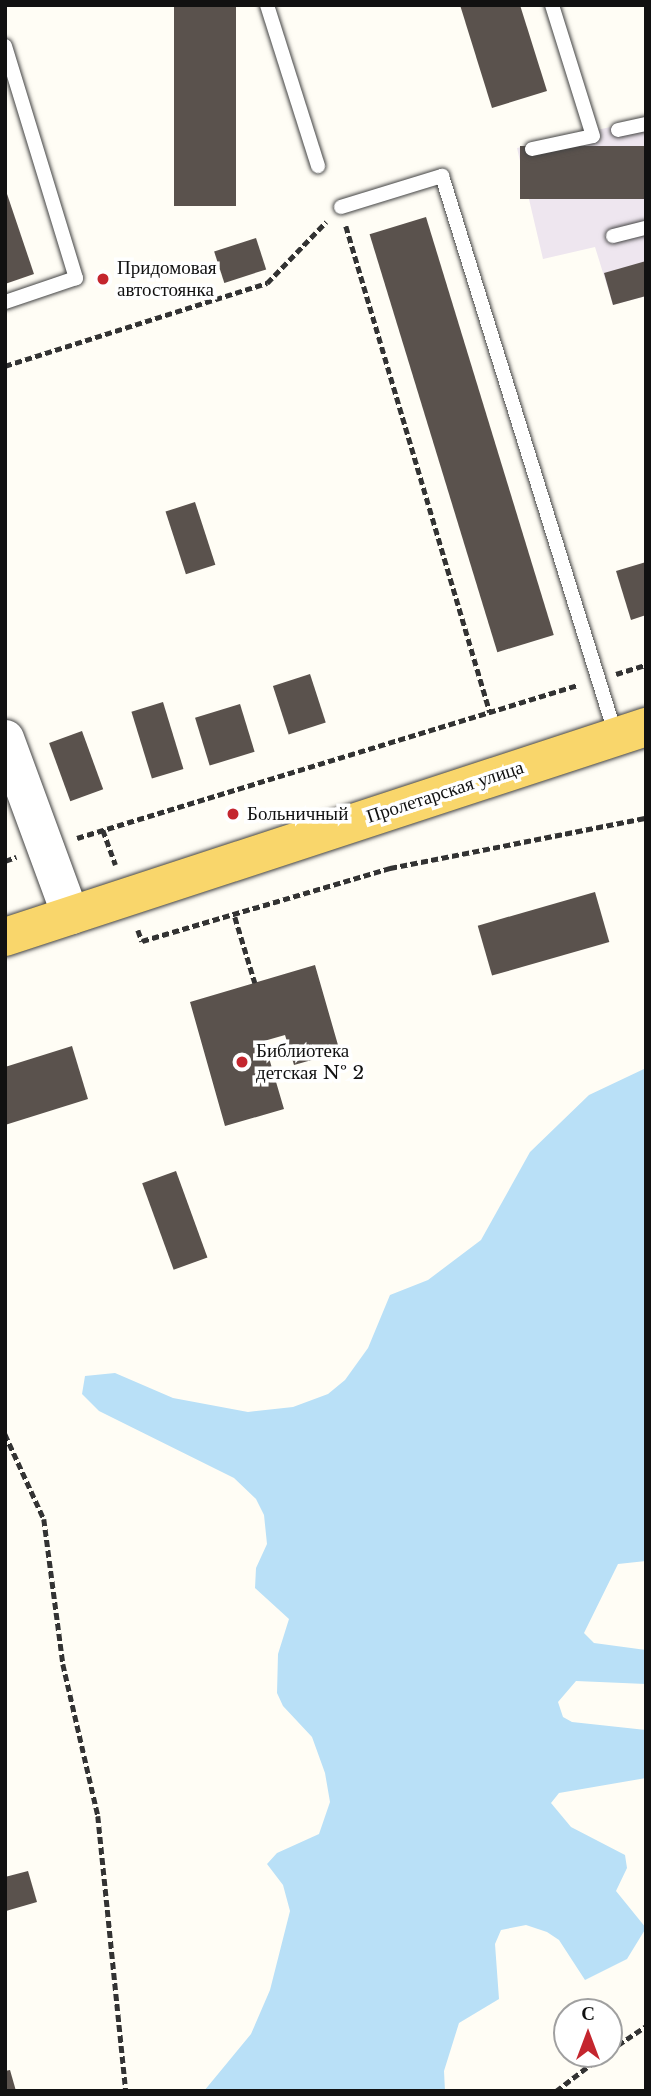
<!DOCTYPE html>
<meta charset="utf-8">
<style>
body{margin:0}
#map{position:relative;width:651px;height:2096px;overflow:hidden;background:#fffdf5;font-family:"Libre Baskerville",serif}
div>[style]{position:absolute}
.industrial>*{inset:0;background:#eee6ef}
.water>*{inset:0;background:#b9e0f7}
.building>*{inset:0;background:#5a524d;transform-origin:0 0}
.path>*{height:4.5px;margin-top:-2.25px;transform-origin:0;background:repeating-linear-gradient(90deg,#333 0 7px,transparent 0 10.5px)}
.roads{filter:drop-shadow(0 0 2px #444) drop-shadow(0 0 2px #444)}
.service>*{height:14px;margin:-7px;padding:0 7px;transform-origin:7px;border-radius:7px;background:#fff}
.tertiary>*{height:37px;margin:-18.5px;padding:0 18.5px;transform-origin:18.5px;border-radius:18.5px;background:#fff}
.primary>*{height:38px;margin:-19px;padding:0 19px;transform-origin:19px;border-radius:19px;background:#f9d66b}
.dots>*{width:19px;height:19px;translate:-50% -50%;box-sizing:border-box;border:4px solid #fff;border-radius:50%}
span{translate:-50% -50%;white-space:nowrap;text-align:center;line-height:1.15;-webkit-text-stroke:7px #fff;paint-order:stroke}
.poi-label{font-size:19px;color:#111}
.left{translate:0 -50%;text-align:left}
.street-label{font-size:19px;color:#111}
.frame{position:absolute;inset:0;border:7px solid #111;pointer-events:none}
.north{position:absolute;left:553px;top:1998px;width:70px;height:70px;box-sizing:border-box;background:#fff;border:2px solid #a0a0a0;border-radius:50%;rotate:0deg;font-size:19px;font-weight:700;line-height:28px;text-align:center;color:#111}
.north::after{content:'';display:block;margin:auto;width:24px;height:32px;background:#c4262e;clip-path:polygon(50% 0,100% 100%,50% 72%,0 100%)}
</style>
<div id="map">
<div class="industrial">
<div style="clip-path:polygon(646px 119px,646px 296px,613px 305px,595px 247px,543px 259px,517px 148px)"></div>
</div>
<div class="water">
<div style="clip-path:polygon(646px 1068px,646px 1561px,618px 1564px,584px 1633px,594px 1643px,646px 1650px,646px 1684px,576px 1681px,558px 1702px,563px 1717px,572px 1722px,646px 1730px,646px 1778px,559px 1793px,551px 1803px,571px 1827px,625px 1855px,627px 1868px,616px 1891px,646px 1928px,627px 1959px,585px 1980px,559px 1940px,547px 1932px,526px 1925px,501px 1930px,495px 1944px,499px 1999px,459px 2023px,444px 2071px,445px 2091px,204px 2091px,251px 2034px,270px 1990px,290px 1911px,283px 1885px,267px 1864px,277px 1853px,319px 1834px,330px 1802px,325px 1773px,312px 1737px,283px 1706px,277px 1693px,278px 1654px,289px 1619px,255px 1588px,256px 1568px,267px 1544px,264px 1515px,256px 1499px,234px 1478px,99px 1411px,82px 1394px,85px 1376px,115px 1373px,173px 1398px,248px 1412px,293px 1407px,328px 1394px,345px 1380px,368px 1348px,390px 1295px,428px 1280px,481px 1240px,530px 1152px,589px 1095px)"></div>
</div>
<div class="building">
<div style="left:174px;top:5px;width:62px;height:201px"></div>
<div style="clip-path:polygon(460px 5px,520px 5px,547px 91px,492px 108px)"></div>
<div style="left:646px;top:146px;width:53px;height:126px;rotate:90deg"></div>
<div style="clip-path:polygon(5px 188px,34px 274px,5px 284px)"></div>
<div style="left:426px;top:217px;width:437px;height:59px;rotate:73deg"></div>
<div style="left:256px;top:238px;width:33px;height:44px;rotate:72deg"></div>
<div style="clip-path:polygon(646px 261px,646px 296px,613px 305px,604px 273px)"></div>
<div style="left:195px;top:502px;width:66px;height:31px;rotate:72deg"></div>
<div style="clip-path:polygon(646px 562px,646px 615px,631px 620px,616px 571px)"></div>
<div style="left:310px;top:674px;width:51px;height:39px;rotate:72deg"></div>
<div style="left:163px;top:702px;width:70px;height:33px;rotate:73deg"></div>
<div style="left:240px;top:704px;width:50px;height:47px;rotate:73deg"></div>
<div style="left:82px;top:731px;width:62px;height:35px;rotate:70deg"></div>
<div style="left:595px;top:892px;width:52px;height:122px;rotate:74deg"></div>
<div style="clip-path:polygon(315px 965px,340px 1052px,294px 1065px,285px 1035px,264px 1041px,284px 1109px,225px 1126px,190px 1002px)"></div>
<div style="clip-path:polygon(72px 1046px,88px 1099px,5px 1125px,5px 1067px)"></div>
<div style="left:176px;top:1171px;width:92px;height:36px;rotate:70deg"></div>
<div style="clip-path:polygon(28px 1871px,37px 1902px,6px 1911px,5px 1877px)"></div>
<div style="clip-path:polygon(10px 2070px,16px 2091px,5px 2091px,5px 2071px)"></div>
</div>
<div class="path">
<div style="left:346px;top:226px;width:507px;rotate:73.5deg"></div>
<div style="left:5px;top:366px;width:275px;rotate:-17.6deg"></div>
<div style="left:267px;top:283px;width:85px;rotate:-46deg"></div>
<div style="left:616px;top:674px;width:31px;rotate:-17deg"></div>
<div style="left:103px;top:830px;width:37px;rotate:70deg"></div>
<div style="left:77px;top:838px;width:524px;rotate:-16.98deg"></div>
<div style="left:5px;top:861px;width:12px;rotate:-20deg"></div>
<div style="left:235px;top:917px;width:69px;rotate:73.1deg"></div>
<div style="left:138px;top:930px;width:12px;rotate:70deg"></div>
<div style="left:142px;top:941px;width:259px;rotate:-16.4deg"></div>
<div style="left:390px;top:868px;width:261px;rotate:-11.1deg"></div>
<div style="left:5px;top:1434px;width:94px;rotate:65.4deg"></div>
<div style="left:44px;top:1519px;width:146px;rotate:82.5deg"></div>
<div style="left:63px;top:1664px;width:156px;rotate:77deg"></div>
<div style="left:98px;top:1816px;width:276px;rotate:84.2deg"></div>
<div style="left:609px;top:2051px;width:45px;rotate:-34deg"></div>
<div style="left:556px;top:2091px;width:61px;rotate:-37.6deg"></div>
</div>
<div class="roads">
<div class="service">
<div style="left:267px;top:5px;width:169px;rotate:72.4deg"></div>
<div style="left:5px;top:46px;width:243px;rotate:73deg"></div>
<div style="left:76px;top:278px;width:75px;rotate:161.3deg"></div>
<div style="left:618px;top:130px;width:29px;rotate:-12deg"></div>
<div style="left:532px;top:149px;width:62px;rotate:-12deg"></div>
<div style="left:593px;top:136px;width:137px;rotate:-107.4deg"></div>
<div style="left:341px;top:207px;width:106px;rotate:-17.1deg"></div>
<div style="left:442px;top:176px;width:586px;rotate:72.74deg"></div>
<div style="left:613px;top:236px;width:34px;rotate:-14deg"></div>
</div>
<div class="tertiary">
<div style="left:5px;top:738px;width:189px;rotate:69.8deg"></div>
</div>
<div class="primary">
<div style="left:5px;top:937px;width:675px;rotate:-18.14deg"></div>
</div>
</div>
<div class="dots">
<div style="left:103px;top:279px;background:#c4262e"></div>
<div style="left:233px;top:814px;background:#c4262e"></div>
<div style="left:242px;top:1062px;background:#c4262e"></div>
</div>
<div class="poi-label">
<span class="left" style="left:117px;top:279px">Придомовая<br>автостоянка</span>
<span class="left" style="left:247px;top:814px">Больничный</span>
<span class="left" style="left:256px;top:1062px">Библиотека<br>детская № 2</span>
</div>
<div class="street-label">
<span style="left:445px;top:792px;rotate:-18deg">Пролетарская улица</span>
</div>
<div class="frame"></div>
<div class="north">С</div>
</div>
